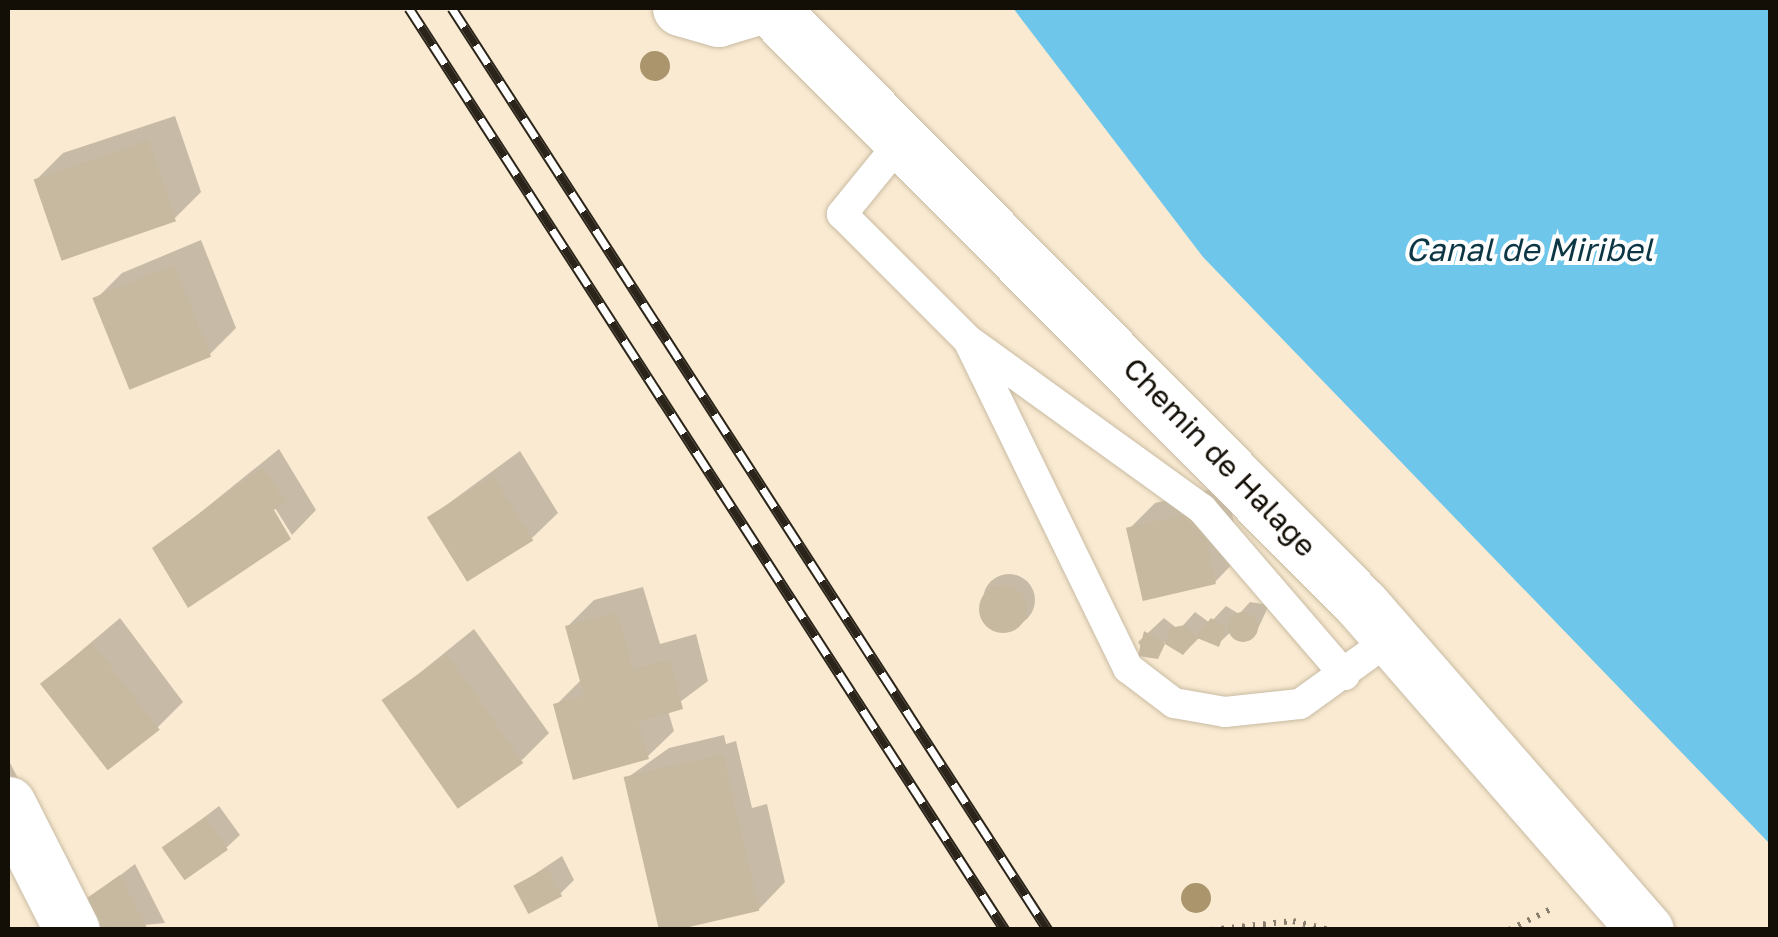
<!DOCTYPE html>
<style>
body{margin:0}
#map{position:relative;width:1778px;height:937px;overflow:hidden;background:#f9ead1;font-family:"Golos Text",sans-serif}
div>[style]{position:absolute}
.water>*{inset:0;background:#6ec6ea}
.shadow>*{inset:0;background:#0003}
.round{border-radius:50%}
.building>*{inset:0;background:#c6b9a0;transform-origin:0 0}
.path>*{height:6px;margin-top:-3px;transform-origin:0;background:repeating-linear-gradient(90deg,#897f6e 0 2.5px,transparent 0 10.5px)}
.roads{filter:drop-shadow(0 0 2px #c9bba3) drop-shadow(0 0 2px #c9bba3)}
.service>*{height:30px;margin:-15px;padding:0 15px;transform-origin:15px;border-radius:15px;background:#fff}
.minor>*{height:55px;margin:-27.5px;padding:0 27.5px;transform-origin:27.5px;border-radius:27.5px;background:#fff}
.rail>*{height:11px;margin-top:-5.5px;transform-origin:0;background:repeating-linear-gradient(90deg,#fff 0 22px,#2a241a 0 44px);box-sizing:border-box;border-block:2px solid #2a241a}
.trees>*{width:30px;height:30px;margin:-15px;border-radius:50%;background:#aa956c}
span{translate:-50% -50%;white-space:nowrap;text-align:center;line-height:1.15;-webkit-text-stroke:8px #fff;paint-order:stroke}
.street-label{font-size:30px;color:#130e06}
.water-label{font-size:32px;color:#0d3645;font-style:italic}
.frame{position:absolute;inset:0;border:10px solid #130e06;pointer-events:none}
</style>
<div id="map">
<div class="water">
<div style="clip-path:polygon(1013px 8px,1770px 8px,1770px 844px,1203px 257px)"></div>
</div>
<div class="shadow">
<div style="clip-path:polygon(175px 116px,201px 192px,174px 219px,36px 180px,63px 153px)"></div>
<div style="clip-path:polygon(201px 240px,236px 328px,209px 355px,95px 300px,122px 273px)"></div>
<div style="clip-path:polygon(279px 449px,316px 510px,292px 535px,275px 508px,155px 549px)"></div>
<div style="clip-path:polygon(520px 451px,558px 513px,531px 539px,430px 517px)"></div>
<div style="clip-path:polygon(1226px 486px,1241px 555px,1215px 582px,1129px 529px,1155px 503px)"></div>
<div class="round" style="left:983px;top:574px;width:52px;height:52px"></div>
<div style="clip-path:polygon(643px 587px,660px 644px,696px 634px,708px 681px,668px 711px,674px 731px,647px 757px,556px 705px,582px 679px,568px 626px,594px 600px)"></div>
<div style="clip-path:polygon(1250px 602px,1269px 605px,1255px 635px,1235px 636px,1236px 627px,1218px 644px,1200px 637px,1187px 650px,1164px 642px,1147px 657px,1138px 642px,1164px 618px,1179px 630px,1195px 612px,1210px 623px,1226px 606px,1239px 614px)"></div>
<div style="clip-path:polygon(120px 618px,183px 702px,157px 728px,43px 683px)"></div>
<div style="clip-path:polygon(474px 629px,549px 733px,522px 760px,385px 701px)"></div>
<div style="clip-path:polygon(724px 735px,726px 744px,736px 741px,752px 808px,767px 804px,785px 882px,759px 909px,668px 930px,627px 778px,669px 748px)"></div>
<div style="clip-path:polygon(8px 759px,42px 825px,8px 856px)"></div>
<div style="clip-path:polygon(219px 806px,240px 835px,226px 848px,164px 848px)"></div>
<div style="clip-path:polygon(562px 856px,574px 880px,560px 894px,517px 886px)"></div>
<div style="clip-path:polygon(135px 864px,165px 923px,92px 930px,80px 906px)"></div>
</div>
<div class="building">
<div style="left:148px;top:140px;width:86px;height:121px;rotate:71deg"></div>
<div style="left:174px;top:265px;width:99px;height:88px;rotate:68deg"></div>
<div style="clip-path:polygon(263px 467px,286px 503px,274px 510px,291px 539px,188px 608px,152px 548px)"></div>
<div style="left:493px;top:476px;width:76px;height:78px;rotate:58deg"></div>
<div style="left:1199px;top:511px;width:75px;height:75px;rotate:77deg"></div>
<div class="round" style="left:979px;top:585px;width:48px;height:48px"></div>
<div class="round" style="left:1228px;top:612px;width:30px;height:30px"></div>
<div style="clip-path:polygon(617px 612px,633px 669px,670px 659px,683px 709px,638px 722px,649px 759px,573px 780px,553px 704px,584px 696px,565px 626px)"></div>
<div style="clip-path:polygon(1211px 618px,1226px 628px,1219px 647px,1197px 638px,1183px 655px,1165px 644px,1158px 659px,1138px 656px,1144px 631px,1165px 643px,1170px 628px,1185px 625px,1196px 636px)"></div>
<div style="left:92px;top:643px;width:110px;height:66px;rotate:52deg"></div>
<div style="left:447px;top:654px;width:133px;height:80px;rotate:55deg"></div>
<div style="left:723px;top:754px;width:161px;height:102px;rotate:77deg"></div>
<div style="left:205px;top:817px;width:40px;height:53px;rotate:55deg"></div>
<div style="left:547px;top:868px;width:32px;height:38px;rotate:62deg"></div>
<div style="clip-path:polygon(120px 875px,148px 930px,89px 930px,77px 905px)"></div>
</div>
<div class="path">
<div style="left:1211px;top:930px;width:82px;rotate:-6.3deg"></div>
<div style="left:1293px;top:921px;width:36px;rotate:14deg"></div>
<div style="left:1509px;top:930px;width:45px;rotate:-26.6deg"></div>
</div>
<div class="roads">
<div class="service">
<div style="left:903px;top:139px;width:97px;rotate:129.1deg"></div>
<div style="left:842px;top:214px;width:178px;rotate:45deg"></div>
<div style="left:968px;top:340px;width:365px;rotate:64deg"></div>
<div style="left:1128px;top:668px;width:58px;rotate:37.3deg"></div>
<div style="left:1174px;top:703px;width:52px;rotate:10deg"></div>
<div style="left:1225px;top:712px;width:75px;rotate:-6.1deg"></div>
<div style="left:1300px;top:704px;width:111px;rotate:-35.8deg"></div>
<div style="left:972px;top:343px;width:284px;rotate:35.8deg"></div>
<div style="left:1202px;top:509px;width:219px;rotate:49.3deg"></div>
</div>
<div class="minor">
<div style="left:680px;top:8px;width:40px;rotate:16deg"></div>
<div style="left:718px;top:19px;width:39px;rotate:-17deg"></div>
<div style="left:770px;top:8px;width:841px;rotate:45.24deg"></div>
<div style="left:1362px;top:605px;width:432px;rotate:48.9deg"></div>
<div style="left:8px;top:804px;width:141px;rotate:63.1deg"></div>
</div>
</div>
<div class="rail">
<div style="left:409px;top:8px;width:1098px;rotate:57.12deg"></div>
<div style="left:452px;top:8px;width:1098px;rotate:57.12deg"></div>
</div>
<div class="trees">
<div style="left:655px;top:66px"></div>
<div style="left:1196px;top:898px"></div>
</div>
<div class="street-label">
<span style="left:1220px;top:457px;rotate:46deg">Chemin de Halage</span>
</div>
<div class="water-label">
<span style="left:1529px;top:249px">Canal de Miribel</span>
</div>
<div class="frame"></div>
</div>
